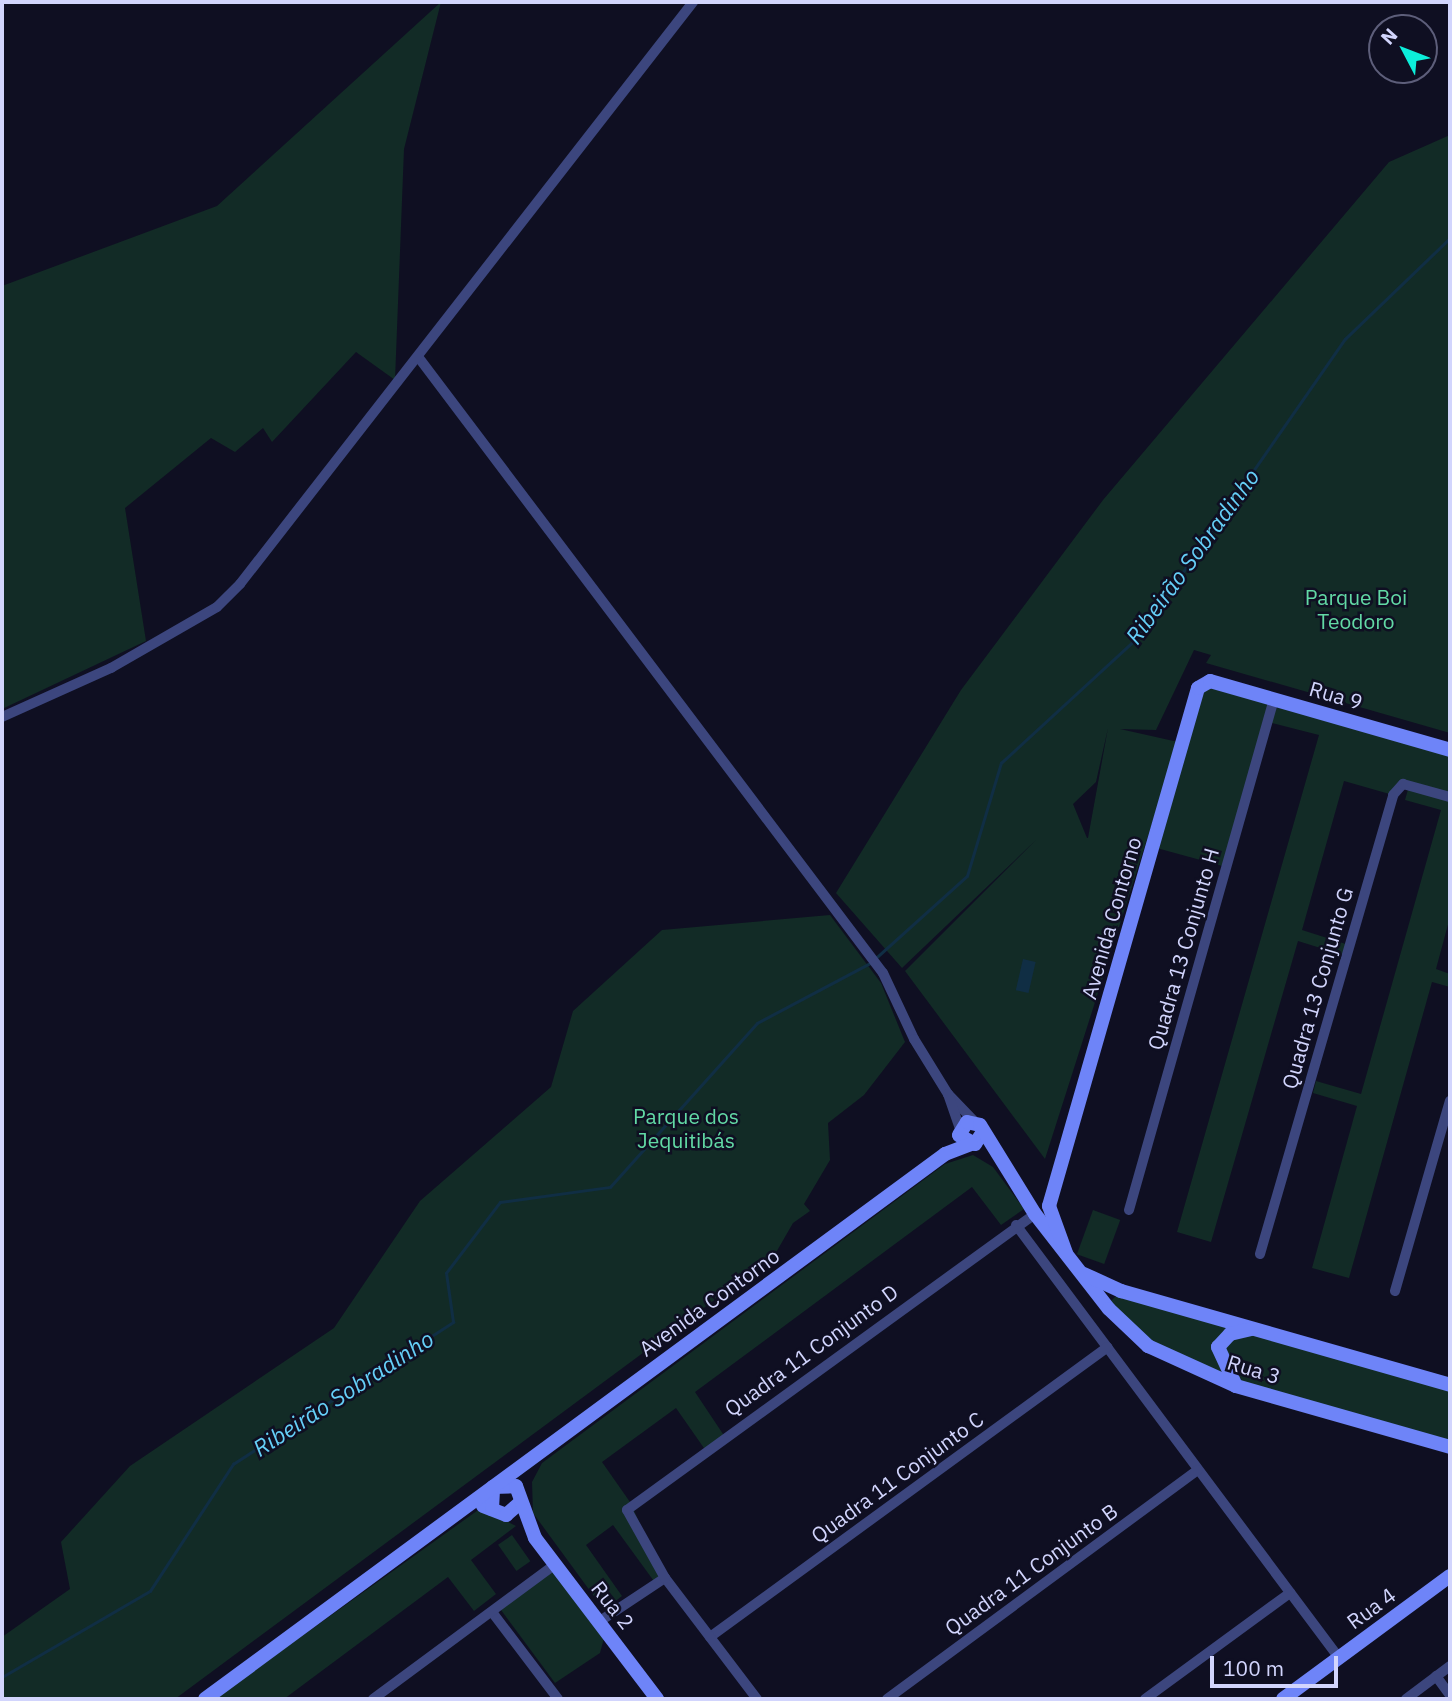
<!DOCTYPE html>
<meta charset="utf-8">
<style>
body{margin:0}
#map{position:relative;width:1452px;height:1701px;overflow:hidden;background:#0f0f22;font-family:"IBM Plex Sans",sans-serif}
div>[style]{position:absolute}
.green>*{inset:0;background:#122b26;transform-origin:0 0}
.water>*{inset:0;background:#102e44;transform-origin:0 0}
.stream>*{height:2.5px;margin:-1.25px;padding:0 1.25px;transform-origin:1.25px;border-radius:1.25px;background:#102e44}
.street>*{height:10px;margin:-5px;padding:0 5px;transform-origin:5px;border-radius:5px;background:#3c467e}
.secondary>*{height:14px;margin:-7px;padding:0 7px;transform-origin:7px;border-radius:7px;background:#6e84f8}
span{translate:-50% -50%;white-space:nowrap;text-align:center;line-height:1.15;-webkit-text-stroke:5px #0f0f22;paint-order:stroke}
.park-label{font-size:21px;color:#62d9a5}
.street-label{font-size:21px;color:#d2d5fd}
.water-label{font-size:23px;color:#65cff7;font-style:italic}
.frame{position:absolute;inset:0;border:4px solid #d2d5fd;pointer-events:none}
.north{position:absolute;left:1368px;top:14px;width:70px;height:70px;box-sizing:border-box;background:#0f0f22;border:2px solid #5d5e7a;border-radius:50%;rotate:312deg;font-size:19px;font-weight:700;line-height:28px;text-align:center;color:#d2d5fd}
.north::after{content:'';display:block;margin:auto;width:24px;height:32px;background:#0ceeda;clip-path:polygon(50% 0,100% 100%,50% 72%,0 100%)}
.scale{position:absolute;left:1210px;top:1656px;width:128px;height:32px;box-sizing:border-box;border:4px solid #d2d5fd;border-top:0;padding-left:9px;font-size:21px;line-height:24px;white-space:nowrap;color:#d2d5fd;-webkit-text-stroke:5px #0f0f22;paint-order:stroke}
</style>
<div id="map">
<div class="green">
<div style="clip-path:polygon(441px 2px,404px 149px,395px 380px,356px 352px,272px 442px,263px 428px,235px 452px,211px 438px,125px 508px,146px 641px,2px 709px,2px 286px,217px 206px)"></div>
<div style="clip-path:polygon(evenodd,1450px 135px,1450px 733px,1206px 663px,1211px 655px,1194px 650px,1156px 730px,1120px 729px,1178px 742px,1045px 1159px,905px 971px,1036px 840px,902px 968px,836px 893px,961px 690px,1103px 500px,1389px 162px,1450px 135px,1108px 728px,1088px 838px,1087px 838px,1073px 804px,1096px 782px,1108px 728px)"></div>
<div style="clip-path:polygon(1204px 683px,1450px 750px,1450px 917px,1436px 969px,1450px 974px,1450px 987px,1432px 982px,1349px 1278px,1312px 1268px,1357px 1106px,1313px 1093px,1316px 1081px,1361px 1094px,1441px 810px,1405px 800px,1409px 786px,1393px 795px,1344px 781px,1302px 930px,1349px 945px,1346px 956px,1298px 941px,1211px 1242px,1177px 1232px,1319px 735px,1268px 722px,1226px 867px,1153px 847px)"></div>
<div style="clip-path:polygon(830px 915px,881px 983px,905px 1042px,864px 1095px,828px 1123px,830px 1160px,804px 1204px,810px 1211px,793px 1223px,774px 1256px,175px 1699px,2px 1699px,2px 1637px,70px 1589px,61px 1542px,130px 1466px,334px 1328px,420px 1201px,551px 1087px,573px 1011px,662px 930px)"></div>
<div style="clip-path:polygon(973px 1155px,993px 1167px,1024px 1209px,1001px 1225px,972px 1187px,695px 1392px,725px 1437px,706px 1451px,676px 1408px,602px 1462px,630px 1502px,665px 1578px,656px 1584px,613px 1525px,586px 1545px,622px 1596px,604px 1610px,533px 1513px,532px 1482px,542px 1463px,945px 1164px)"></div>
<div style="left:1093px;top:1210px;width:29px;height:47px;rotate:20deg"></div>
<div style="clip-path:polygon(1121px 1291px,1450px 1385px,1448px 1447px,1172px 1361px,1109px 1303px)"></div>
<div style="clip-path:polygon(481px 1508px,516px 1526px,471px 1560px,496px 1594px,474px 1611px,448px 1577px,284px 1699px,214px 1699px)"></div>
<div style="left:512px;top:1535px;width:32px;height:17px;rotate:55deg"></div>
<div style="clip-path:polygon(552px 1570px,604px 1638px,600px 1653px,555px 1683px,501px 1610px)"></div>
</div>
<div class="water">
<div style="left:1023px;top:959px;width:13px;height:32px;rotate:13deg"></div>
</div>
<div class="stream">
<div style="left:877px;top:957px;width:121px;rotate:-42deg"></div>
<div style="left:967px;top:876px;width:118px;rotate:-73.3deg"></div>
<div style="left:1001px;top:763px;width:185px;rotate:-42.6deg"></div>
<div style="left:1137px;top:638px;width:364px;rotate:-55.2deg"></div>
<div style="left:1345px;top:339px;width:146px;rotate:-43.9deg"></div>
<div style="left:2px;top:1677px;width:171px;rotate:-30.2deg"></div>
<div style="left:150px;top:1591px;width:152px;rotate:-56.8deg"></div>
<div style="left:233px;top:1464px;width:262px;rotate:-32.8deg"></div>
<div style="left:453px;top:1322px;width:49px;rotate:-98.1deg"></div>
<div style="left:446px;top:1273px;width:89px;rotate:-52.7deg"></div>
<div style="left:500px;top:1202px;width:111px;rotate:-7.8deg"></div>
<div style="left:610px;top:1187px;width:220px;rotate:-48.1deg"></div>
<div style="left:757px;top:1023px;width:130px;rotate:-27.9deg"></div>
</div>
<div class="street">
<div style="left:419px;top:358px;width:770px;rotate:52.97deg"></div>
<div style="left:883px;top:973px;width:73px;rotate:64.8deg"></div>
<div style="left:914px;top:1039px;width:65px;rotate:58.3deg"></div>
<div style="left:948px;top:1094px;width:37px;rotate:46deg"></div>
<div style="left:2px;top:717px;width:120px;rotate:-24.2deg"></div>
<div style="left:111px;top:668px;width:122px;rotate:-29.9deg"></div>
<div style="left:217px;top:607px;width:33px;rotate:-45deg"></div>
<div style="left:240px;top:584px;width:738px;rotate:-52.1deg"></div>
<div style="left:948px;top:1094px;width:37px;rotate:71deg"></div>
<div style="left:1129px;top:1210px;width:531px;rotate:-74.16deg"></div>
<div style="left:1016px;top:1225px;width:540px;rotate:53.28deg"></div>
<div style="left:1260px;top:1254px;width:478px;rotate:-73.8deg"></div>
<div style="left:1393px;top:795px;width:15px;rotate:-48deg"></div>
<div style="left:1403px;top:784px;width:49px;rotate:15.5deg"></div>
<div style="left:1395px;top:1291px;width:198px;rotate:-73.9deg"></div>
<div style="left:492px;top:1612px;width:109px;rotate:52.8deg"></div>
<div style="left:600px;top:1621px;width:78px;rotate:-33.5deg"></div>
<div style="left:710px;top:1637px;width:492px;rotate:-36.1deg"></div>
<div style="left:1436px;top:1676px;width:24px;rotate:54deg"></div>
<div style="left:373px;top:1699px;width:225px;rotate:-36.5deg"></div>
<div style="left:757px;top:1699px;width:152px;rotate:-127.2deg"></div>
<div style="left:665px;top:1578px;width:78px;rotate:-119.2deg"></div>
<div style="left:627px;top:1510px;width:504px;rotate:-35.96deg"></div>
<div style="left:887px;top:1699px;width:386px;rotate:-36.4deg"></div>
<div style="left:1145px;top:1699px;width:180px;rotate:-36.2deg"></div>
<div style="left:1406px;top:1699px;width:55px;rotate:-36.9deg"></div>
</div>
<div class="secondary">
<div style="left:983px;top:1132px;width:14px;rotate:124deg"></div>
<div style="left:975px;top:1144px;width:18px;rotate:-151deg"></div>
<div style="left:959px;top:1135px;width:15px;rotate:-58deg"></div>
<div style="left:967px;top:1122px;width:13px;rotate:13deg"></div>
<div style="left:980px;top:1125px;width:105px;rotate:58.3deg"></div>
<div style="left:1035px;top:1214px;width:120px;rotate:52.1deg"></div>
<div style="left:1109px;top:1309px;width:54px;rotate:43.5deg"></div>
<div style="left:1148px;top:1346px;width:97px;rotate:24.4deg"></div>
<div style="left:1236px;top:1386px;width:223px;rotate:15.9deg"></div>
<div style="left:1066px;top:1253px;width:50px;rotate:-109.9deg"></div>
<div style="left:1049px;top:1206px;width:539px;rotate:-73.95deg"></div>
<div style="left:1198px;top:688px;width:14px;rotate:-30deg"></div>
<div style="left:1210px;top:681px;width:250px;rotate:16deg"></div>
<div style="left:1084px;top:1274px;width:41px;rotate:24.7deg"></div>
<div style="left:1121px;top:1291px;width:342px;rotate:15.9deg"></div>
<div style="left:1236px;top:1386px;width:43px;rotate:-114.8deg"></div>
<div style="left:1218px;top:1347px;width:18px;rotate:-47deg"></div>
<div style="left:1230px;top:1334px;width:22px;rotate:-13deg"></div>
<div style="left:483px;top:1506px;width:25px;rotate:21deg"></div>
<div style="left:506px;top:1515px;width:20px;rotate:-41deg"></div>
<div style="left:492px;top:1509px;width:22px;rotate:-87deg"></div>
<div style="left:493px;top:1487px;width:23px;rotate:-2deg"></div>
<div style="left:516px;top:1486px;width:55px;rotate:69.9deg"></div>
<div style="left:535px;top:1538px;width:202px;rotate:52.8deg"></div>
<div style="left:205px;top:1699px;width:919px;rotate:-36.37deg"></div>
<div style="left:945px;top:1154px;width:28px;rotate:-21deg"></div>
<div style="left:1283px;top:1699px;width:207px;rotate:-36.4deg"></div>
</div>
<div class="park-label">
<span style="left:1356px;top:609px">Parque Boi<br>Teodoro</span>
<span style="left:686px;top:1128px">Parque dos<br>Jequitibás</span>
</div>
<div class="street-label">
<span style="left:1336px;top:695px;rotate:16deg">Rua 9</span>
<span style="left:1111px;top:918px;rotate:-74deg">Avenida Contorno</span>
<span style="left:1183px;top:949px;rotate:-74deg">Quadra 13 Conjunto H</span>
<span style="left:1317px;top:988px;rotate:-74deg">Quadra 13 Conjunto G</span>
<span style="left:709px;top:1302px;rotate:-36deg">Avenida Contorno</span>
<span style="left:811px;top:1350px;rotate:-36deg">Quadra 11 Conjunto D</span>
<span style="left:1254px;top:1369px;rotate:17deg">Rua 3</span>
<span style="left:897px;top:1477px;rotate:-36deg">Quadra 11 Conjunto C</span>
<span style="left:1031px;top:1569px;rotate:-36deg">Quadra 11 Conjunto B</span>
<span style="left:613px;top:1605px;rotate:52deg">Rua 2</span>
<span style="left:1371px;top:1608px;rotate:-36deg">Rua 4</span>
</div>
<div class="water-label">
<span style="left:1192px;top:556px;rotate:-54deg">Ribeirão Sobradinho</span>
<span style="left:343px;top:1393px;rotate:-33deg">Ribeirão Sobradinho</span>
</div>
<div class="frame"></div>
<div class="north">N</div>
<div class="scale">100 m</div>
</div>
